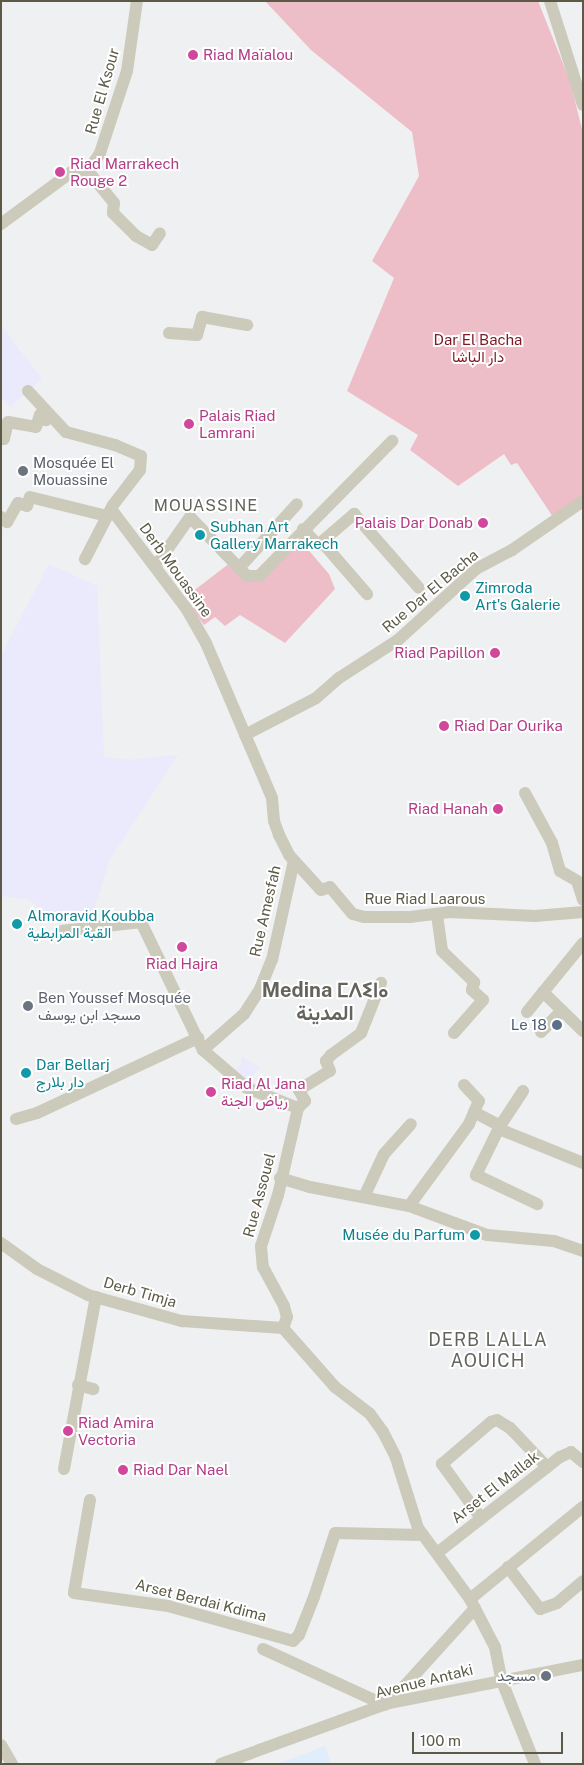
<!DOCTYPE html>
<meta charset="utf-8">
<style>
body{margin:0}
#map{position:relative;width:584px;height:1765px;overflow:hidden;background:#eff0f1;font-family:"Public Sans",Vazirmatn,"Noto Sans Tifinagh",sans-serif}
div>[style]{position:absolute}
.commercial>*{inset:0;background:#ebe9fc}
.medical>*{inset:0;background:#e0edfa}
.green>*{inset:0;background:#eebec8}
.minor>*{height:12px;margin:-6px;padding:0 6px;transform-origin:6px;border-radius:6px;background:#cccabb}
.dots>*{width:14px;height:14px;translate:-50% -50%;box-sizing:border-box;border:2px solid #fff;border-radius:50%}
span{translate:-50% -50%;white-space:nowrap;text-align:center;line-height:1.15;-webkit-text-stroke:4px #fff;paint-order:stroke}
.hotel-label{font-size:15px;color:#b23c85}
.left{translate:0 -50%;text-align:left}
.right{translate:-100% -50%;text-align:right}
.street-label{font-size:15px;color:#5c5a47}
.park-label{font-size:15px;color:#7c1922}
.worship-label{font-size:15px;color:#5b616d}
.culture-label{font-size:15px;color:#0d838f}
.service-label{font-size:15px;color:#4e5e75}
.neighbourhood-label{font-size:16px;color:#64635c;letter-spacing:1px}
.quarter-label{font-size:18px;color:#64635c;letter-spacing:1px}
.district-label{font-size:20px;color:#64635c;font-weight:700}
.frame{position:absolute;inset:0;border:2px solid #5c5a47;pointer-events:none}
.scale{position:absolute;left:412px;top:1732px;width:151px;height:22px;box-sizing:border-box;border:2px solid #5c5a47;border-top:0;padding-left:6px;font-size:15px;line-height:18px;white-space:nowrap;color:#5c5a47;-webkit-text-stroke:4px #fff;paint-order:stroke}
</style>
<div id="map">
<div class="commercial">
<div style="clip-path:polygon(1px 325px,42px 379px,10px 407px,1px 397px)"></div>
<div style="clip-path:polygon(49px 564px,97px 586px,104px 757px,128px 760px,178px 755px,110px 859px,88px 929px,64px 926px,29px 900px,1px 896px,1px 655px)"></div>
<div style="clip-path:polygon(242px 1056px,259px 1068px,248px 1083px,233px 1072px,241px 1064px)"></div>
</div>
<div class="medical">
<div style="clip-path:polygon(325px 1746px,331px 1764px,277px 1764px)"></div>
</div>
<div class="green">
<div style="clip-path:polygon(265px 1px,538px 1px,570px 81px,583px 133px,583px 499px,555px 520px,517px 463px,511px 465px,504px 454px,458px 486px,410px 450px,418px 435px,347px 391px,394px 278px,372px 261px,419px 176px,412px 132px,311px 50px)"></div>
<div style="clip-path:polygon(299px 539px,329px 574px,335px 589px,285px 643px,240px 615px,225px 626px,215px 617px,204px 625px,192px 609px,197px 605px,188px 595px,230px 563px,248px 578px)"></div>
</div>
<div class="minor">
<div style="left:550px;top:1px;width:109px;rotate:72.4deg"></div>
<div style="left:88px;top:171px;width:41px;rotate:50.9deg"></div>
<div style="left:114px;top:203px;width:10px;rotate:96deg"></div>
<div style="left:113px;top:213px;width:33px;rotate:45deg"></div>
<div style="left:136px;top:236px;width:18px;rotate:29deg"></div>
<div style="left:152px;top:245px;width:14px;rotate:-56deg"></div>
<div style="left:1px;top:224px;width:89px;rotate:-36.4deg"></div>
<div style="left:73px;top:171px;width:15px"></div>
<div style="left:88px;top:171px;width:22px;rotate:-56deg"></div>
<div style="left:100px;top:153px;width:86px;rotate:-71.8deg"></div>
<div style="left:127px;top:71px;width:71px;rotate:-81.9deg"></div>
<div style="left:169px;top:333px;width:28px;rotate:4deg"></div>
<div style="left:197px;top:335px;width:19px;rotate:-74deg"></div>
<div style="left:202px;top:317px;width:46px;rotate:10.1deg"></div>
<div style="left:28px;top:391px;width:56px;rotate:47.2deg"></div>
<div style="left:66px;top:432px;width:51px;rotate:14.9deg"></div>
<div style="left:115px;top:445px;width:28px;rotate:23deg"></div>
<div style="left:141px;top:456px;width:14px;rotate:94deg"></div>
<div style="left:140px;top:470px;width:44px;rotate:127.6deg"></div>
<div style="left:113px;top:505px;width:61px;rotate:117.4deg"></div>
<div style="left:1px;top:438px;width:3px;rotate:18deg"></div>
<div style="left:4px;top:439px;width:17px;rotate:-77deg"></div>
<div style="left:8px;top:422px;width:28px;rotate:10deg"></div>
<div style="left:36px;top:427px;width:13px;rotate:-72deg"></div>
<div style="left:40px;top:415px;width:8px;rotate:40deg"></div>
<div style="left:46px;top:420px;width:6px;rotate:-51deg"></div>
<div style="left:111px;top:509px;width:124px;rotate:52.9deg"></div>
<div style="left:186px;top:608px;width:40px;rotate:60.3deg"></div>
<div style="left:206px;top:643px;width:168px;rotate:66.9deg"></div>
<div style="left:272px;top:798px;width:23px;rotate:85deg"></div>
<div style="left:274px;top:821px;width:15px;rotate:70deg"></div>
<div style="left:279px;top:835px;width:22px;rotate:63deg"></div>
<div style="left:289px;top:855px;width:47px;rotate:47.6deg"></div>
<div style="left:321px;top:890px;width:9px;rotate:-18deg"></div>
<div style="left:330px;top:887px;width:35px;rotate:50deg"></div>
<div style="left:353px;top:914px;width:11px;rotate:15deg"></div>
<div style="left:364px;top:917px;width:46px"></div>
<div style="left:410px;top:917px;width:38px;rotate:-7deg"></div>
<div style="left:448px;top:912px;width:87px;rotate:2.6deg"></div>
<div style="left:535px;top:916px;width:48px;rotate:-4.8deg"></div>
<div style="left:1px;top:517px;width:8px;rotate:40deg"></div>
<div style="left:7px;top:522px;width:22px;rotate:-60deg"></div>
<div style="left:18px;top:503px;width:9px;rotate:18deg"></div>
<div style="left:27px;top:506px;width:9px;rotate:-72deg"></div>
<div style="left:30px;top:497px;width:79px;rotate:13.9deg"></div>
<div style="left:303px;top:529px;width:22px;rotate:47deg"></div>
<div style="left:318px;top:545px;width:48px;rotate:-40.7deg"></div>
<div style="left:354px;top:514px;width:98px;rotate:48.7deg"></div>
<div style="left:322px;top:542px;width:69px;rotate:49.1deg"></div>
<div style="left:155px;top:567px;width:61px;rotate:-55deg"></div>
<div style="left:190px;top:517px;width:71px;rotate:46.1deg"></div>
<div style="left:239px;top:568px;width:86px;rotate:-47.8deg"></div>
<div style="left:239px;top:568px;width:11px;rotate:45deg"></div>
<div style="left:247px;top:576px;width:12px"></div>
<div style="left:259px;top:576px;width:190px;rotate:-45.4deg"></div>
<div style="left:245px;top:735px;width:80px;rotate:-27.5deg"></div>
<div style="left:316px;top:698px;width:30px;rotate:-41deg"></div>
<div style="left:339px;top:678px;width:70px;rotate:-32.8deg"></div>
<div style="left:398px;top:640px;width:105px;rotate:-42.3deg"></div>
<div style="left:476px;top:569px;width:41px;rotate:-27.8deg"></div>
<div style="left:512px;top:550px;width:86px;rotate:-34.6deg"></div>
<div style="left:525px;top:793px;width:57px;rotate:61.6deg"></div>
<div style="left:552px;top:843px;width:29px;rotate:74deg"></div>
<div style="left:560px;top:871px;width:20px;rotate:30deg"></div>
<div style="left:577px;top:881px;width:20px;rotate:72deg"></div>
<div style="left:437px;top:915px;width:36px;rotate:82deg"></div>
<div style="left:442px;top:951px;width:45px;rotate:44.1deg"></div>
<div style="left:474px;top:982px;width:8px;rotate:104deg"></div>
<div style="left:472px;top:990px;width:15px;rotate:42deg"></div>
<div style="left:483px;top:1000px;width:44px;rotate:131.3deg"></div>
<div style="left:62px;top:931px;width:80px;rotate:-6.5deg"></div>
<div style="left:141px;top:922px;width:142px;rotate:64.2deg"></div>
<div style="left:203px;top:1050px;width:58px;rotate:40.8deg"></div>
<div style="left:247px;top:1088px;width:55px;rotate:21.4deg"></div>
<div style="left:543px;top:992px;width:56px;rotate:44.3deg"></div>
<div style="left:527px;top:1012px;width:89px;rotate:-50.9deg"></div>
<div style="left:541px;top:1032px;width:30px;rotate:-46deg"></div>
<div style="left:203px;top:1050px;width:55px;rotate:-41.3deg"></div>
<div style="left:244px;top:1014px;width:30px;rotate:-57deg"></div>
<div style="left:260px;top:989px;width:31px;rotate:-68deg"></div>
<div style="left:272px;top:960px;width:101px;rotate:-77.5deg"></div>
<div style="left:298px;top:1108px;width:89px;rotate:102.9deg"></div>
<div style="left:278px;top:1195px;width:54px;rotate:108.4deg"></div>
<div style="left:261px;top:1246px;width:21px;rotate:85deg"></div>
<div style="left:263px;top:1267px;width:44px;rotate:61.7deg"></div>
<div style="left:284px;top:1306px;width:11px;rotate:75deg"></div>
<div style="left:287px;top:1317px;width:12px;rotate:110deg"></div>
<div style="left:283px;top:1328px;width:79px;rotate:48.6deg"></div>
<div style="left:335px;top:1387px;width:44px;rotate:37.6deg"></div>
<div style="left:370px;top:1414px;width:22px;rotate:54deg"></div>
<div style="left:383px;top:1432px;width:29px;rotate:63deg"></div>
<div style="left:396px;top:1458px;width:73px;rotate:72.6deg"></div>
<div style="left:418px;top:1528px;width:88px;rotate:53.8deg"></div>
<div style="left:470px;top:1599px;width:54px;rotate:62.5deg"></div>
<div style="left:495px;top:1647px;width:33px;rotate:79deg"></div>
<div style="left:501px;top:1679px;width:92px;rotate:68.2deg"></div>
<div style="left:298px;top:1108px;width:10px;rotate:-45deg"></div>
<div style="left:305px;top:1101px;width:13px;rotate:-119deg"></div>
<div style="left:299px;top:1090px;width:36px;rotate:-32deg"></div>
<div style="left:330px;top:1071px;width:11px;rotate:-112deg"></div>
<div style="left:326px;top:1061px;width:8px;rotate:-50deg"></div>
<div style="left:331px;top:1055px;width:37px;rotate:-36deg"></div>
<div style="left:361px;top:1033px;width:54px;rotate:-68.2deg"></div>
<div style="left:474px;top:1112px;width:30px;rotate:28deg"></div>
<div style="left:500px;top:1126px;width:55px;rotate:116.1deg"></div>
<div style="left:476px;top:1175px;width:68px;rotate:25.4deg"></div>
<div style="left:16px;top:1119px;width:22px;rotate:-16deg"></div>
<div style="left:37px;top:1113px;width:178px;rotate:-25deg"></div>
<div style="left:500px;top:1126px;width:42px;rotate:-56.7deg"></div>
<div style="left:499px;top:1129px;width:91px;rotate:22deg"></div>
<div style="left:280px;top:1178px;width:31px;rotate:17deg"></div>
<div style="left:310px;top:1187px;width:101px;rotate:10.9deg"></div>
<div style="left:409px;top:1206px;width:83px;rotate:20.4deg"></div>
<div style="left:487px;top:1235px;width:67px;rotate:5.1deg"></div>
<div style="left:554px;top:1241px;width:31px;rotate:19deg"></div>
<div style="left:364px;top:1197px;width:47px;rotate:-65.1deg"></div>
<div style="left:384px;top:1154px;width:40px;rotate:-48deg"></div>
<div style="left:409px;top:1206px;width:102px;rotate:-53.8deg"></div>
<div style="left:469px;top:1124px;width:25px;rotate:-67deg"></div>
<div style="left:479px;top:1101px;width:22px;rotate:-133deg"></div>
<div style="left:1px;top:1243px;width:44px;rotate:35.8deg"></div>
<div style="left:37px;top:1269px;width:57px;rotate:27deg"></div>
<div style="left:88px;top:1295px;width:98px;rotate:15.5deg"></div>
<div style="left:182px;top:1321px;width:101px;rotate:4deg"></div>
<div style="left:78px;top:1385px;width:16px;rotate:15deg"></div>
<div style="left:64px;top:1469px;width:175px;rotate:-79.5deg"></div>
<div style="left:90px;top:1500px;width:94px;rotate:99.8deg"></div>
<div style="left:74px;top:1593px;width:95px;rotate:7.9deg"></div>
<div style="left:168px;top:1606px;width:130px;rotate:15.6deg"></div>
<div style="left:293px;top:1641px;width:8px;rotate:-45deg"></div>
<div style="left:299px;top:1635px;width:41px;rotate:-68.5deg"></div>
<div style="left:314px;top:1597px;width:67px;rotate:-71.8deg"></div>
<div style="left:335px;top:1533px;width:88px;rotate:1.3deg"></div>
<div style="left:481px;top:1518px;width:67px;rotate:-125.8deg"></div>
<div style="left:442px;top:1464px;width:65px;rotate:-40.6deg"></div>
<div style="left:491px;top:1422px;width:6px;rotate:-18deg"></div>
<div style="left:497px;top:1420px;width:15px;rotate:32deg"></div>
<div style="left:510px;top:1428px;width:54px;rotate:46.5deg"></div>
<div style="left:437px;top:1553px;width:156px;rotate:-38deg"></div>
<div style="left:560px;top:1457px;width:12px;rotate:-24deg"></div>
<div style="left:571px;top:1452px;width:16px;rotate:40deg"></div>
<div style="left:508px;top:1567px;width:53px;rotate:52.7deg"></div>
<div style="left:540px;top:1609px;width:18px;rotate:-19deg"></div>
<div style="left:557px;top:1603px;width:34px;rotate:-40deg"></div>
<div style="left:470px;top:1599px;width:146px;rotate:-39.2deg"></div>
<div style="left:263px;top:1649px;width:134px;rotate:24.7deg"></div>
<div style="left:389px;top:1703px;width:128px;rotate:-47.8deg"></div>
<div style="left:1px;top:1745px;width:22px;rotate:60deg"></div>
<div style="left:221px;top:1764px;width:179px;rotate:-20deg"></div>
<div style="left:389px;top:1703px;width:198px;rotate:-11.1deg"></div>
</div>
<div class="dots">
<div style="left:193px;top:55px;background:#d1479c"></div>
<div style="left:60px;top:172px;background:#d1479c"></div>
<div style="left:189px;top:424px;background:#d1479c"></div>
<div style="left:23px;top:471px;background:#6b7280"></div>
<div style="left:483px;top:523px;background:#d1479c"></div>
<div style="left:200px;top:535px;background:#0f9aa8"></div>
<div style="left:465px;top:596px;background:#0f9aa8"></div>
<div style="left:495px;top:653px;background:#d1479c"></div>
<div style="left:444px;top:726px;background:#d1479c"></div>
<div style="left:498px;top:809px;background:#d1479c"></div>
<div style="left:17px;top:924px;background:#0f9aa8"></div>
<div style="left:182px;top:947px;background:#d1479c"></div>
<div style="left:28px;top:1006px;background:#6b7280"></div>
<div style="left:557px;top:1025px;background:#5c6f8a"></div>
<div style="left:26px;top:1073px;background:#0f9aa8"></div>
<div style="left:211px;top:1092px;background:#d1479c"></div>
<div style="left:475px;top:1235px;background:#0f9aa8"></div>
<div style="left:68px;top:1431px;background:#d1479c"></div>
<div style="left:123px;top:1470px;background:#d1479c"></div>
<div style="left:546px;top:1676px;background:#6b7280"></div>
</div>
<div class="hotel-label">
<span class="left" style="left:203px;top:55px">Riad Maïalou</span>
<span class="left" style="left:70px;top:172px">Riad Marrakech<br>Rouge 2</span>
<span class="left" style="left:199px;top:424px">Palais Riad<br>Lamrani</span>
<span class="right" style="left:473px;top:523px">Palais Dar Donab</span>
<span class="right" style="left:485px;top:653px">Riad Papillon</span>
<span class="left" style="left:454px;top:726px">Riad Dar Ourika</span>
<span class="right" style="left:488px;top:809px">Riad Hanah</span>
<span style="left:182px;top:964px">Riad Hajra</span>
<span class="left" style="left:221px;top:1092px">Riad Al Jana<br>رياض الجنة</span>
<span class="left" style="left:78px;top:1431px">Riad Amira<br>Vectoria</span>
<span class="left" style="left:133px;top:1470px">Riad Dar Nael</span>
</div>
<div class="street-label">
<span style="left:102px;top:91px;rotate:-74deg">Rue El Ksour</span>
<span style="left:176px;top:570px;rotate:54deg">Derb Mouassine</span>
<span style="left:430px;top:591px;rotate:-40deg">Rue Dar El Bacha</span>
<span style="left:425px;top:899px">Rue Riad Laarous</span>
<span style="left:265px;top:911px;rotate:-77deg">Rue Amesfah</span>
<span style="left:259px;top:1195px;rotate:-75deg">Rue Assouel</span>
<span style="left:140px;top:1292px;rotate:16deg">Derb Timja</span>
<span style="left:495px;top:1487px;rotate:-38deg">Arset El Mallak</span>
<span style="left:201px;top:1600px;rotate:14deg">Arset Berdai Kdima</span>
<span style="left:424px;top:1681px;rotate:-14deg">Avenue Antaki</span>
</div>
<div class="park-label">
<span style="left:478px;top:348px">Dar El Bacha<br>دار الباشا</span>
</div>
<div class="worship-label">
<span class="left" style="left:33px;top:471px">Mosquée El<br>Mouassine</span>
<span class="left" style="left:38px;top:1006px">Ben Youssef Mosquée<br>مسجد ابن يوسف</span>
<span class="right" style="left:536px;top:1676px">مسجد</span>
</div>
<div class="culture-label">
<span class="left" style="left:210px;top:535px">Subhan Art<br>Gallery Marrakech</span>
<span class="left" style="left:475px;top:596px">Zimroda<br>Art's Galerie</span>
<span class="left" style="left:27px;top:924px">Almoravid Koubba<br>القبة المرابطية</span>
<span class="left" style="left:36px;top:1073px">Dar Bellarj<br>دار بلارج</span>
<span class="right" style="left:465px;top:1235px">Musée du Parfum</span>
</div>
<div class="service-label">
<span class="right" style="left:547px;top:1025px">Le 18</span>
</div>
<div class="neighbourhood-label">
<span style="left:206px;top:506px">MOUASSINE</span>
</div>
<div class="quarter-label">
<span style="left:488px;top:1351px">DERB LALLA<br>AOUICH</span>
</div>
<div class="district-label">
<span style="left:325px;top:1002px">Medina ⵎⴷⵉⵏⴰ<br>المدينة</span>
</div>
<div class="frame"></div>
<div class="scale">100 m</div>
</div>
